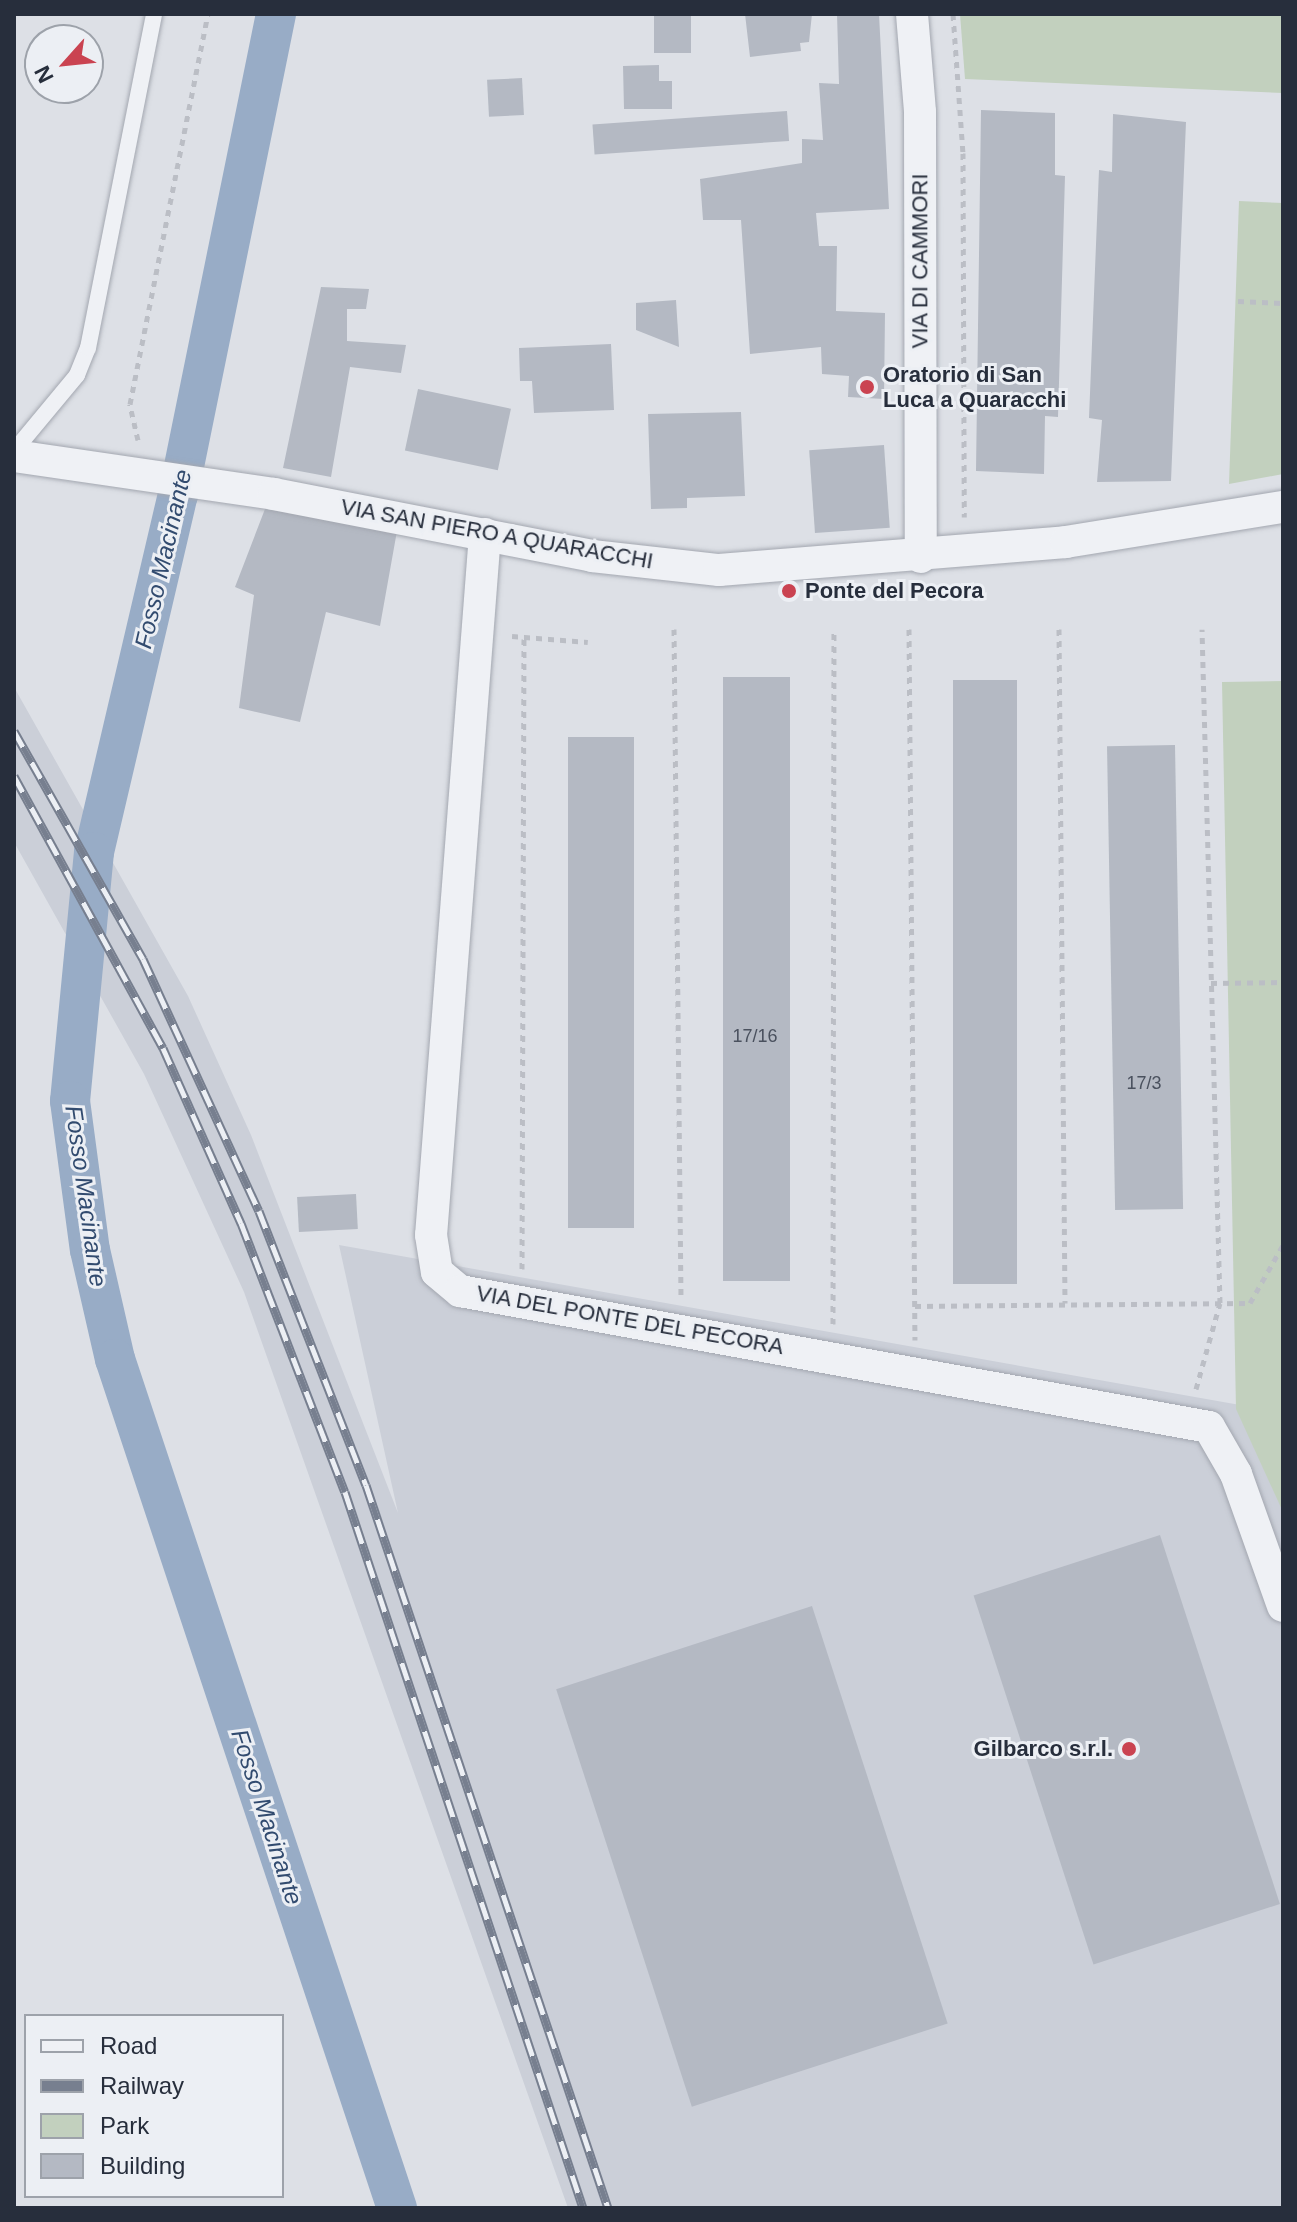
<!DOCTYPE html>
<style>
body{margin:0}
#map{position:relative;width:1297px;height:2222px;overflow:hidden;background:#dde0e6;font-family:Arial,sans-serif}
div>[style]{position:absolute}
.built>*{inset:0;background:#cbcfd8}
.green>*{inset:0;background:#c2d0be}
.canal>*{height:40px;margin:-20px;padding:0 20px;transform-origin:20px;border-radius:20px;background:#98acc6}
.building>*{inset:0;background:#b4b9c3;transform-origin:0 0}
.path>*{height:5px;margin-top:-2.5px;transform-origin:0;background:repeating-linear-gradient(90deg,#bbbec5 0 6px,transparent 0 12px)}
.roads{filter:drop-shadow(0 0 2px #a3a7b0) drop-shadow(0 0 2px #a3a7b0)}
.lane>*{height:16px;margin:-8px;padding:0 8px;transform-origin:8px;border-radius:8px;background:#eff1f5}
.street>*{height:32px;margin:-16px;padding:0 16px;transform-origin:16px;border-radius:16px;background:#eff1f5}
.rail>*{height:9px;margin-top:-4.5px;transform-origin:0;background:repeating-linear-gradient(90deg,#eceff4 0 18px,#777f8f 0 36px);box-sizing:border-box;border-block:2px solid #777f8f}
.dots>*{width:22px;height:22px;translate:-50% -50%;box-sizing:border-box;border:4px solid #eceff4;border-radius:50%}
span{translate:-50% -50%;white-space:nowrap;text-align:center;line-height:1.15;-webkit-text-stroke:6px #eceff4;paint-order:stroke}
.number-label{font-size:18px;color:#4a515e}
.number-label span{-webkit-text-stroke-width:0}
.street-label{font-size:22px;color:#272e3c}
.poi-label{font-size:22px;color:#272e3c;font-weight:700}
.left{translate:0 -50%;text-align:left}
.right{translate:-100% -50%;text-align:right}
.water-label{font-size:24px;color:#324b6f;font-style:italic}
.frame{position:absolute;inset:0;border:16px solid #272e3c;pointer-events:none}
.legend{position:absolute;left:24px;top:2014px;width:260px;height:184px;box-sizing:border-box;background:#eceff4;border:2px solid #9da2aa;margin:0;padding:10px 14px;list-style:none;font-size:24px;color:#272e3c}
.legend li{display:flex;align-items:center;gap:16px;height:40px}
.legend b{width:40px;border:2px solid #9da2aa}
.north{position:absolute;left:24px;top:24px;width:80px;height:80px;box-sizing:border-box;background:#eceff4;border:2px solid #9da2aa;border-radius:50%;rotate:243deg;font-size:22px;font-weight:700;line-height:32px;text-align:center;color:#272e3c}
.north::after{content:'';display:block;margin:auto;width:28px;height:36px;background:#ca4351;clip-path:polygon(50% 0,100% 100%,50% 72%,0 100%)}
</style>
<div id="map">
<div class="built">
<div style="clip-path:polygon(14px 687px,188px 996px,251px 1135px,398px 1513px,339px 1245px,1240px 1405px,1283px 1422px,1283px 2208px,568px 2208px,244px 1292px,144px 1074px,14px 842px)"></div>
</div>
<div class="green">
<div style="clip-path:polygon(960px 14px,1283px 14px,1283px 93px,965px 79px)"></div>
<div style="clip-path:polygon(1239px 201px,1283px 203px,1283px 474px,1229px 484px)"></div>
<div style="clip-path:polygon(1283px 681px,1283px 1512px,1236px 1409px,1222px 682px)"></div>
</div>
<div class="canal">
<div style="left:276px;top:14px;width:490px;rotate:101.5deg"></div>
<div style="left:178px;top:494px;width:368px;rotate:103.2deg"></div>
<div style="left:94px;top:852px;width:250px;rotate:95.5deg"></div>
<div style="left:70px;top:1101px;width:150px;rotate:82.4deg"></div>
<div style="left:90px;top:1250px;width:112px;rotate:77.1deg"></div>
<div style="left:115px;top:1359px;width:895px;rotate:71.63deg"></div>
</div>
<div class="building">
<div style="left:654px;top:14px;width:37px;height:39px"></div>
<div style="clip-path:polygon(745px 14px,812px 14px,809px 42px,800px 43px,801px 51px,750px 57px)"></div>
<div style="clip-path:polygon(837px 14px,879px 14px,889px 209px,816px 213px,819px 246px,837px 246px,836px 311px,885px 313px,884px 399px,848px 397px,849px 376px,822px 374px,821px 347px,750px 354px,741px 220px,703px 220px,700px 179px,802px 163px,802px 139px,823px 140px,819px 83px,839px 84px)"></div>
<div style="clip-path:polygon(659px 65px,659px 81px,672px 81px,672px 109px,624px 109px,623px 66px)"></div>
<div style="left:522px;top:78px;width:37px;height:35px;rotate:87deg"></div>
<div style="clip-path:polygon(981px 110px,1055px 113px,1055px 175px,1065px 176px,1058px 417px,1045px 416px,1044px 474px,976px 471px)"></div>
<div style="left:787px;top:111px;width:30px;height:195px;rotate:86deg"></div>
<div style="clip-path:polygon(1113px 114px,1186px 122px,1171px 481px,1097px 482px,1102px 420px,1089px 418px,1099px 170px,1112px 172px)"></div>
<div style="clip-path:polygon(321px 287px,369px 289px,366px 309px,347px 309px,347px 341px,406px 345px,401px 373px,350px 367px,331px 477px,283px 468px)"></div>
<div style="clip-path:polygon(676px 300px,679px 347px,636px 330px,636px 303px)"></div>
<div style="clip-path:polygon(611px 344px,614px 410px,534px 413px,532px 381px,520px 381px,519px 348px)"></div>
<div style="left:418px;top:389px;width:95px;height:63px;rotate:12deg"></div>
<div style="clip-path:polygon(741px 412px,745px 496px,687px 498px,687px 508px,651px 509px,648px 414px)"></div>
<div style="left:884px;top:445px;width:83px;height:75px;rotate:86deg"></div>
<div style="clip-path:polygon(265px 509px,397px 531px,380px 626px,326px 612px,300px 722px,239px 708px,254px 595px,235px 587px)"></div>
<div style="left:723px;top:677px;width:67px;height:604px"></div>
<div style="left:953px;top:680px;width:64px;height:604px"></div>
<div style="left:568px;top:737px;width:66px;height:491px"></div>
<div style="left:1175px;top:745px;width:464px;height:68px;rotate:89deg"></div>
<div style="left:356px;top:1194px;width:35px;height:59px;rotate:87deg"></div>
<div style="left:1160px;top:1535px;width:388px;height:196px;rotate:72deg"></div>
<div style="left:812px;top:1606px;width:439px;height:269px;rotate:72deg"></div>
</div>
<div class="path">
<div style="left:953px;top:14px;width:139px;rotate:85.9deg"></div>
<div style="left:963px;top:153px;width:364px;rotate:89.8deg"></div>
<div style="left:1238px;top:301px;width:45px;rotate:2.5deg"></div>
<div style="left:138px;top:440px;width:37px;rotate:-103deg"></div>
<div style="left:130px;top:404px;width:398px;rotate:-78.7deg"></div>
<div style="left:674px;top:629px;width:668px;rotate:89.4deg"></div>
<div style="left:909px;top:629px;width:711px;rotate:89.52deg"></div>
<div style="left:1059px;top:629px;width:674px;rotate:89.49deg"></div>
<div style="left:512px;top:636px;width:76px;rotate:4.5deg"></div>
<div style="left:1211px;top:983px;width:72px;rotate:-0.8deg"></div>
<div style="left:522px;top:1269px;width:630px;rotate:-89.82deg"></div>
<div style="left:915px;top:1306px;width:335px;rotate:-0.5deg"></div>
<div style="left:1250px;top:1303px;width:67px;rotate:-60.4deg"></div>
<div style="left:833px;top:1324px;width:695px;rotate:-89.92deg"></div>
<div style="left:1196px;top:1389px;width:89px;rotate:-74.4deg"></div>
<div style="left:1220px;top:1303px;width:674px;rotate:-91.53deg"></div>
</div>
<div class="roads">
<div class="lane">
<div style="left:14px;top:451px;width:99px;rotate:-50.3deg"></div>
<div style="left:77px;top:375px;width:29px;rotate:-68deg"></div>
<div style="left:88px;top:348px;width:340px;rotate:-78.8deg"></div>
</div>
<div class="street">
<div style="left:912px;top:14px;width:98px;rotate:85.3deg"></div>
<div style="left:920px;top:112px;width:445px;rotate:89.9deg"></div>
<div style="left:14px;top:456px;width:263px;rotate:8.3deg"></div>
<div style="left:274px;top:494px;width:324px;rotate:11deg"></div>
<div style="left:592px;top:556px;width:128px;rotate:6.3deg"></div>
<div style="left:719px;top:570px;width:348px;rotate:-4.6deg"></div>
<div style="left:1066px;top:542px;width:220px;rotate:-9.2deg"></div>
<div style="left:485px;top:534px;width:703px;rotate:94.4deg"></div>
<div style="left:431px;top:1235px;width:37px;rotate:81deg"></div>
<div style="left:437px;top:1272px;width:30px;rotate:40deg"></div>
<div style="left:460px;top:1291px;width:761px;rotate:10.29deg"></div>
<div style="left:1209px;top:1427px;width:54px;rotate:60.1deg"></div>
<div style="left:1236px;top:1474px;width:140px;rotate:70.4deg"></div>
</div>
</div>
<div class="rail">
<div style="left:14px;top:731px;width:262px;rotate:60.5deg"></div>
<div style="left:143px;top:959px;width:277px;rotate:65.3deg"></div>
<div style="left:259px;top:1211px;width:294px;rotate:68.7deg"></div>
<div style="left:366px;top:1485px;width:762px;rotate:71.49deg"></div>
<div style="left:14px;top:776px;width:310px;rotate:61.3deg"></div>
<div style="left:163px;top:1048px;width:192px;rotate:66deg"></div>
<div style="left:241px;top:1223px;width:288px;rotate:68.9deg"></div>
<div style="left:345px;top:1492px;width:755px;rotate:71.61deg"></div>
</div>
<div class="dots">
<div style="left:867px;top:387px;background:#ca4351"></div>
<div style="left:789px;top:591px;background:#ca4351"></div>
<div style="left:1129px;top:1749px;background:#ca4351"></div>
</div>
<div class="number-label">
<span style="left:755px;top:1036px">17/16</span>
<span style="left:1144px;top:1083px">17/3</span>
</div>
<div class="street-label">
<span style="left:920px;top:261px;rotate:-90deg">VIA DI CAMMORI</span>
<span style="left:497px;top:534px;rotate:10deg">VIA SAN PIERO A QUARACCHI</span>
<span style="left:630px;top:1320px;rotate:10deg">VIA DEL PONTE DEL PECORA</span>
</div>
<div class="poi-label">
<span class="left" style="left:883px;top:387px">Oratorio di San<br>Luca a Quaracchi</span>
<span class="left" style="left:805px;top:591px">Ponte del Pecora</span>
<span class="right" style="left:1113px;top:1749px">Gilbarco s.r.l.</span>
</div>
<div class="water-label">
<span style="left:163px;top:559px;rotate:-77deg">Fosso Macinante</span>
<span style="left:86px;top:1196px;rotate:82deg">Fosso Macinante</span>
<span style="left:267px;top:1817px;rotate:72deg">Fosso Macinante</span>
</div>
<div class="frame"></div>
<ul class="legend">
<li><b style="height:10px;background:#eff1f5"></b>Road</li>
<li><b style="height:10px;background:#777f8f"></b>Railway</li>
<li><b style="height:22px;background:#c2d0be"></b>Park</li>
<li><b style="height:22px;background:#b4b9c3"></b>Building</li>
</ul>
<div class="north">N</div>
</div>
